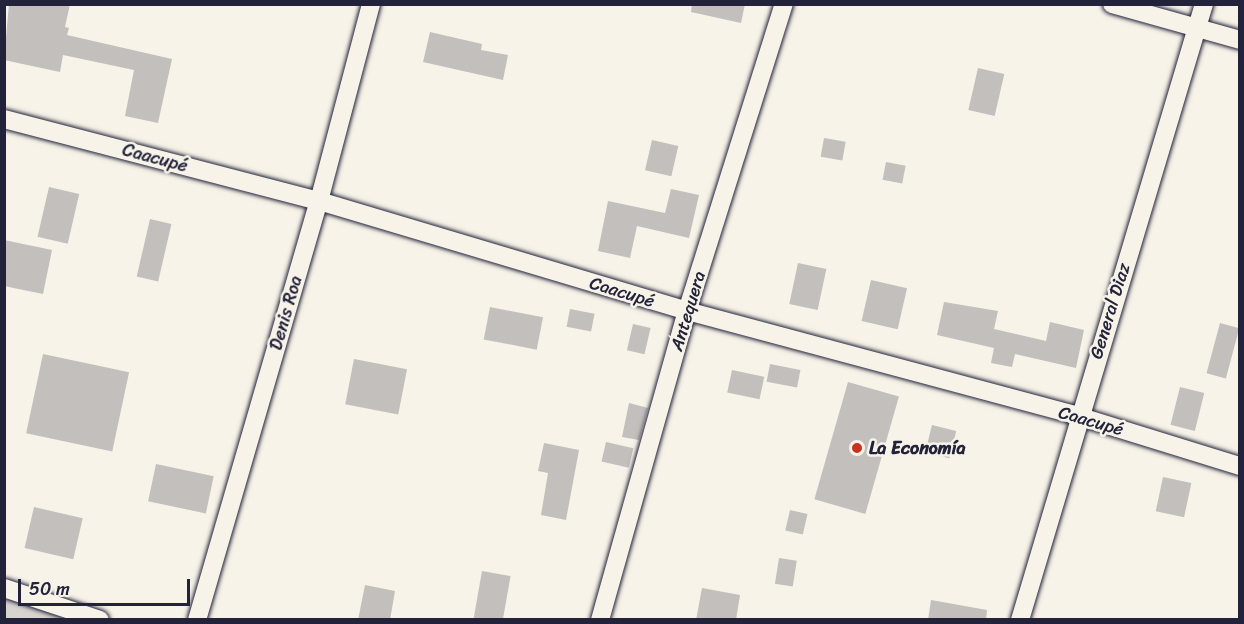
<!DOCTYPE html>
<meta charset="utf-8">
<style>
body{margin:0}
#map{position:relative;width:1244px;height:624px;overflow:hidden;background:#f7f3e8;font-family:Sriracha,sans-serif}
div>[style]{position:absolute}
.green>*{inset:0;background:#d8d5cf}
.building>*{inset:0;background:#c2bfbd;transform-origin:0 0}
.roads{filter:drop-shadow(0 0 2px #22223b) drop-shadow(0 0 2px #22223b)}
.minor>*{height:18px;margin:-9px;padding:0 9px;transform-origin:9px;border-radius:9px;background:#f7f3e8}
.dots>*{width:16px;height:16px;translate:-50% -50%;box-sizing:border-box;border:3px solid #f7f3e8;border-radius:50%}
span{translate:-50% -50%;white-space:nowrap;text-align:center;line-height:1.15;-webkit-text-stroke:5px #f7f3e8;paint-order:stroke}
.street-label{font-size:18px;color:#22223b}
.poi-label{font-size:18px;color:#22223b;font-weight:700}
.left{translate:0 -50%;text-align:left}
.frame{position:absolute;inset:0;border:6px solid #22223b;pointer-events:none}
.scale{position:absolute;left:18px;top:579px;width:172px;height:27px;box-sizing:border-box;border:3px solid #22223b;border-top:0;padding-left:8px;font-size:18px;line-height:21px;white-space:nowrap;color:#22223b;-webkit-text-stroke:4px #f7f3e8;paint-order:stroke}
</style>
<div id="map">
<div class="green">
<div style="clip-path:polygon(5px 597px,73px 620px,5px 620px)"></div>
</div>
<div class="building">
<div style="clip-path:polygon(9px 4px,70px 4px,65px 27px,69px 28px,67px 35px,172px 59px,158px 123px,125px 116px,134px 70px,63px 55px,60px 72px,4px 60px)"></div>
<div style="clip-path:polygon(692px 4px,745px 4px,741px 23px,691px 12px)"></div>
<div style="clip-path:polygon(430px 32px,482px 44px,481px 50px,508px 55px,503px 80px,423px 62px)"></div>
<div style="left:978px;top:68px;width:27px;height:43px;rotate:13deg"></div>
<div style="left:824px;top:138px;width:22px;height:19px;rotate:10deg"></div>
<div style="left:652px;top:140px;width:27px;height:31px;rotate:13deg"></div>
<div style="left:886px;top:162px;width:20px;height:18px;rotate:11deg"></div>
<div style="left:49px;top:187px;width:31px;height:51px;rotate:13deg"></div>
<div style="clip-path:polygon(671px 189px,699px 195px,689px 238px,637px 226px,630px 258px,598px 251px,608px 201px,665px 213px)"></div>
<div style="left:150px;top:219px;width:22px;height:59px;rotate:13deg"></div>
<div style="clip-path:polygon(4px 240px,52px 250px,43px 294px,4px 286px)"></div>
<div style="left:798px;top:263px;width:29px;height:42px;rotate:12deg"></div>
<div style="left:871px;top:280px;width:37px;height:42px;rotate:13deg"></div>
<div style="clip-path:polygon(944px 302px,998px 311px,994px 329px,1046px 341px,1050px 322px,1084px 330px,1076px 368px,1015px 354px,1012px 367px,991px 363px,994px 348px,937px 335px)"></div>
<div style="left:490px;top:307px;width:54px;height:33px;rotate:11deg"></div>
<div style="left:570px;top:309px;width:25px;height:18px;rotate:11deg"></div>
<div style="left:1220px;top:323px;width:20px;height:52px;rotate:15deg"></div>
<div style="left:633px;top:324px;width:18px;height:27px;rotate:13deg"></div>
<div style="left:43px;top:354px;width:88px;height:81px;rotate:12deg"></div>
<div style="left:354px;top:359px;width:54px;height:46px;rotate:11deg"></div>
<div style="left:770px;top:364px;width:31px;height:18px;rotate:11deg"></div>
<div style="left:732px;top:370px;width:33px;height:23px;rotate:12deg"></div>
<div style="left:848px;top:382px;width:53px;height:122px;rotate:16deg"></div>
<div style="left:1180px;top:387px;width:25px;height:39px;rotate:14deg"></div>
<div style="clip-path:polygon(629px 403px,648px 408px,639px 440px,622px 437px)"></div>
<div style="left:932px;top:425px;width:25px;height:28px;rotate:14deg"></div>
<div style="left:606px;top:442px;width:28px;height:20px;rotate:13deg"></div>
<div style="clip-path:polygon(544px 443px,579px 450px,566px 520px,541px 515px,548px 473px,538px 471px)"></div>
<div style="left:156px;top:464px;width:59px;height:38px;rotate:12deg"></div>
<div style="left:1163px;top:477px;width:29px;height:35px;rotate:12deg"></div>
<div style="left:34px;top:507px;width:50px;height:42px;rotate:13deg"></div>
<div style="left:790px;top:510px;width:18px;height:21px;rotate:13deg"></div>
<div style="left:779px;top:558px;width:18px;height:26px;rotate:9deg"></div>
<div style="left:482px;top:571px;width:29px;height:50px;rotate:10deg"></div>
<div style="clip-path:polygon(365px 585px,395px 591px,390px 620px,358px 620px)"></div>
<div style="clip-path:polygon(702px 588px,740px 595px,736px 620px,696px 620px)"></div>
<div style="clip-path:polygon(931px 600px,987px 610px,986px 620px,928px 620px)"></div>
</div>
<div class="roads">
<div class="minor">
<div style="left:1112px;top:4px;width:133px;rotate:15.7deg"></div>
<div style="left:4px;top:119px;width:325px;rotate:14.6deg"></div>
<div style="left:319px;top:201px;width:384px;rotate:16.6deg"></div>
<div style="left:687px;top:311px;width:405px;rotate:15deg"></div>
<div style="left:1078px;top:416px;width:170px;rotate:17.2deg"></div>
<div style="left:4px;top:588px;width:101px;rotate:18.4deg"></div>
<div style="left:197px;top:620px;width:436px;rotate:-73.8deg"></div>
<div style="left:319px;top:201px;width:204px;rotate:-75.2deg"></div>
<div style="left:600px;top:620px;width:321px;rotate:-74.3deg"></div>
<div style="left:687px;top:311px;width:322px;rotate:-72.5deg"></div>
<div style="left:1020px;top:620px;width:643px;rotate:-73.37deg"></div>
</div>
</div>
<div class="dots">
<div style="left:857px;top:448px;background:#c8321e"></div>
</div>
<div class="street-label">
<span style="left:155px;top:158px;rotate:15deg">Caacupé</span>
<span style="left:622px;top:292px;rotate:17deg">Caacupé</span>
<span style="left:688px;top:311px;rotate:-73deg">Antequera</span>
<span style="left:1110px;top:311px;rotate:-73deg">General Diaz</span>
<span style="left:286px;top:313px;rotate:-74deg">Denis Roa</span>
<span style="left:1091px;top:421px;rotate:16deg">Caacupé</span>
</div>
<div class="poi-label">
<span class="left" style="left:869px;top:448px">La Economía</span>
</div>
<div class="frame"></div>
<div class="scale">50 m</div>
</div>
